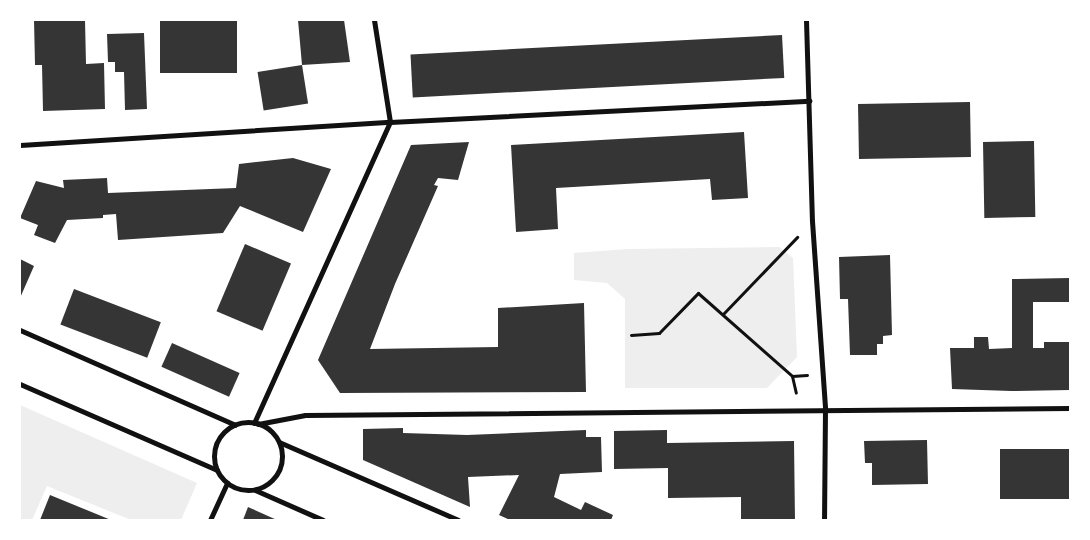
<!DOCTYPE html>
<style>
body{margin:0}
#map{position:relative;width:1090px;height:540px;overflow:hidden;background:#fff;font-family:Roboto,sans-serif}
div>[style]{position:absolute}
.green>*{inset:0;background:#eee}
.building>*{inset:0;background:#353535;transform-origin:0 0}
.path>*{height:3px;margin:-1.5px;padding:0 1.5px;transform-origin:1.5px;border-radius:1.5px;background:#111}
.minor>*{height:5px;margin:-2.5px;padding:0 2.5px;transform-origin:2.5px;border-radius:2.5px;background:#111}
.minor>.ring{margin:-2.5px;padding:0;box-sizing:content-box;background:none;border:5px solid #111;border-radius:50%}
span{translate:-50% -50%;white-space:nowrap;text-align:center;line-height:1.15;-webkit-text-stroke:5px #fff;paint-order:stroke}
.frame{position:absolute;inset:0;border:21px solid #fff;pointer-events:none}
</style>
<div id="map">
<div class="green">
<div style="clip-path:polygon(779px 247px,793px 258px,797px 357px,767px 388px,625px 388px,625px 299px,607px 283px,574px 280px,574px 253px,628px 249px)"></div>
<div style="clip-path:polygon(20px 405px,197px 483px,181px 520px,131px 520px,47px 486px,32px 520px,20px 520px)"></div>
</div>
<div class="building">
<div style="clip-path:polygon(34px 20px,85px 20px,86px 64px,104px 63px,105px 109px,43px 111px,42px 65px,35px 65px)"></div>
<div style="left:160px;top:20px;width:77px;height:53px"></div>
<div style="clip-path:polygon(298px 20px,344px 20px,350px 62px,302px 65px)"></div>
<div style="clip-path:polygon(144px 33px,147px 109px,125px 110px,124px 72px,115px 72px,115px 62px,108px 62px,107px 34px)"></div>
<div style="left:782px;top:35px;width:43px;height:372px;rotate:87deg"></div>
<div style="left:302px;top:65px;width:39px;height:45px;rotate:81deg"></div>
<div style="left:970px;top:102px;width:55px;height:112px;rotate:89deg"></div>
<div style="clip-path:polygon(744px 132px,748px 198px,712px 200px,710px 179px,556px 188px,558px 229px,516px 232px,511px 145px)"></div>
<div style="left:1034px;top:141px;width:76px;height:51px;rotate:89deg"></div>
<div style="clip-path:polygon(469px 142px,458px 180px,438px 178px,434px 185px,438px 186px,395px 284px,370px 349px,498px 347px,498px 308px,584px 303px,586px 392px,340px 393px,318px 360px,411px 145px)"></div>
<div style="clip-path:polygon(293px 158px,331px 169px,303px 232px,240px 206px,223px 233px,118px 240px,116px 214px,103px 215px,103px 218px,67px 220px,55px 243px,34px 235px,38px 225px,20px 218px,36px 181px,64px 188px,63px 180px,107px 178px,108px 193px,236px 188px,239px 164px)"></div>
<div style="left:245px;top:244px;width:50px;height:73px;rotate:23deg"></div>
<div style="clip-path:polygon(890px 255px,892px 335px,883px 336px,883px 344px,877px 344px,877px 355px,850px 355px,848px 299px,840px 299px,839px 257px)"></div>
<div style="clip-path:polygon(20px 259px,34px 266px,20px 298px)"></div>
<div style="clip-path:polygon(1070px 278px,1070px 302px,1033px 302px,1033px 348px,1044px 348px,1044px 342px,1070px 342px,1070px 390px,1011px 391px,952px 389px,950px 348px,974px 348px,974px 337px,988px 337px,989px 349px,1012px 348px,1012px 279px)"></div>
<div style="left:74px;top:289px;width:93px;height:38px;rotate:21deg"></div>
<div style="left:172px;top:343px;width:74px;height:26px;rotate:24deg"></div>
<div style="clip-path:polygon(403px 428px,403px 433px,467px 435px,586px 430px,586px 437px,601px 437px,602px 472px,560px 474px,554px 497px,581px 510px,585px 502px,613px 515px,611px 520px,510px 520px,499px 515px,519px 475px,468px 477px,470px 507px,363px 460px,363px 429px)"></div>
<div style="clip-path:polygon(667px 430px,667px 443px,794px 441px,795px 520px,741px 520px,741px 497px,668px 498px,668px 468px,614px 469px,614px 431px)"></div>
<div style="clip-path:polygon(927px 440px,928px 484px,872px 485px,872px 463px,865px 463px,864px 441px)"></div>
<div style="left:1000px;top:449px;width:70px;height:50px"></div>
<div style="clip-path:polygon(50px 495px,111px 520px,40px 520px)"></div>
<div style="clip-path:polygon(248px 507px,277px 520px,243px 520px)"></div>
</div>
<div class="path">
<div style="left:723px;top:314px;width:107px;rotate:-46.1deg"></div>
<div style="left:631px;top:335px;width:28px;rotate:-4deg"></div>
<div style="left:659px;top:333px;width:56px;rotate:-45.7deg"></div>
<div style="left:698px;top:293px;width:125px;rotate:41.4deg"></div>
<div style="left:792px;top:376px;width:17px;rotate:77deg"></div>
<div style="left:792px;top:376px;width:15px;rotate:-4deg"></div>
</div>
<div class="minor">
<div style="left:806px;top:20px;width:201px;rotate:88.3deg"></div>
<div style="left:812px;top:221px;width:188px;rotate:86deg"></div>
<div style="left:825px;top:409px;width:111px;rotate:90.5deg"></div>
<div style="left:20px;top:145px;width:371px;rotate:-3.6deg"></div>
<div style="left:390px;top:122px;width:420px;rotate:-2.9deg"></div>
<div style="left:20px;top:330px;width:235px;rotate:23.8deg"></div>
<div style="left:20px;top:384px;width:215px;rotate:23.6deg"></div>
<div class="ring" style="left:214px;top:422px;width:63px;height:63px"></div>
<div style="left:254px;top:423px;width:330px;rotate:-65.7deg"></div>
<div style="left:390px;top:122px;width:103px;rotate:-98.9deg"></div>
<div style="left:258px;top:424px;width:48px;rotate:-10.8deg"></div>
<div style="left:305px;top:415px;width:765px;rotate:-0.52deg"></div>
<div style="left:279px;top:442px;width:195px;rotate:23.5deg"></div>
<div style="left:255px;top:490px;width:74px;rotate:23.8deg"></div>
<div style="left:210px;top:520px;width:41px;rotate:-65.3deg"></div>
</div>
<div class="frame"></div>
</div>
